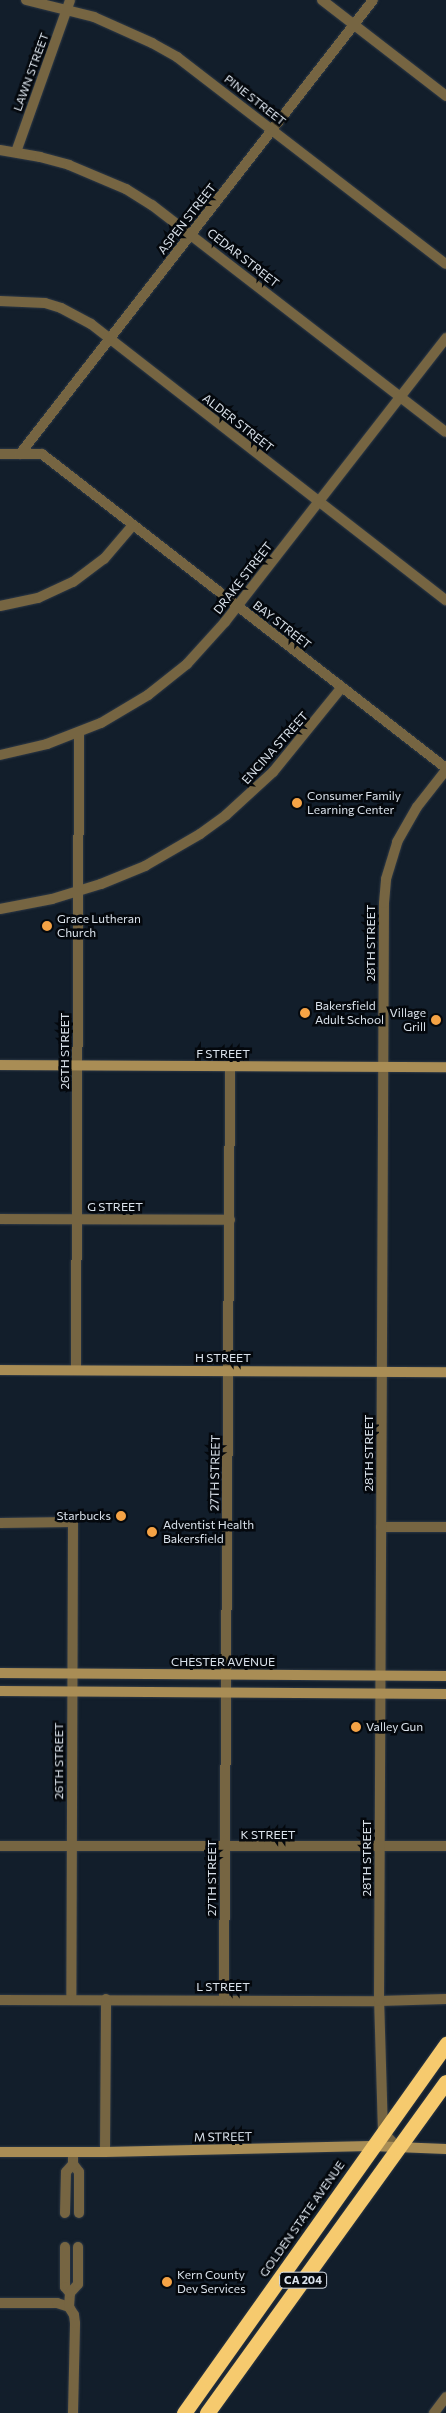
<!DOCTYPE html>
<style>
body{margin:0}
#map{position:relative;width:446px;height:2413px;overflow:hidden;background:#121e2b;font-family:Commissioner,sans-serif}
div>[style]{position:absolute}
.roads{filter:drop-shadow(0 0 1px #2e3946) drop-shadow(0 0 1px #2e3946)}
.street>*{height:10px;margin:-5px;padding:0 5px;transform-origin:5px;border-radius:5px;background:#766542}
.secondary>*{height:10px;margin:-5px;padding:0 5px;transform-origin:5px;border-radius:5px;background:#a98d55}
.highway>*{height:15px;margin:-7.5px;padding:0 7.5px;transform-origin:7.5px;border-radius:7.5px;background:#f6ca6e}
.dots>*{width:14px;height:14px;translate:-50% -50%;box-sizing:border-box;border:2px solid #04080d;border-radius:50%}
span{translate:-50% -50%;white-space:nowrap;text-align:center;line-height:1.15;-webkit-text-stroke:5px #04080d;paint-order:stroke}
.shield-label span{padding:1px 4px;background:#04080d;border:1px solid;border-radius:4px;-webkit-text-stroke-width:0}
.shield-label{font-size:11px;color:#dae2eb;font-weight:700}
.street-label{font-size:12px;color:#dae2eb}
.poi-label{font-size:12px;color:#dae2eb}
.left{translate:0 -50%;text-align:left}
.right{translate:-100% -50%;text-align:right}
</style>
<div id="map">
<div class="roads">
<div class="street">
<div style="left:26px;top:0;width:70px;rotate:14deg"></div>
<div style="left:94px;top:17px;width:64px;rotate:24.1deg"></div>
<div style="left:152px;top:43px;width:29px;rotate:29deg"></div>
<div style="left:177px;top:57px;width:339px;rotate:37.6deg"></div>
<div style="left:322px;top:0;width:157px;rotate:37.7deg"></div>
<div style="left:0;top:150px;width:41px;rotate:9.9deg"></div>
<div style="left:40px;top:157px;width:30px;rotate:15deg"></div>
<div style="left:69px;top:165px;width:62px;rotate:22.8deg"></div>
<div style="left:126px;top:189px;width:31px;rotate:32deg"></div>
<div style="left:152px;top:205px;width:371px;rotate:37.7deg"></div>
<div style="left:16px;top:152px;width:161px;rotate:-70.4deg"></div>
<div style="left:0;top:301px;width:45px;rotate:2.5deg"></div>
<div style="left:45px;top:303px;width:17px;rotate:17deg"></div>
<div style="left:61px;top:308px;width:34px;rotate:28deg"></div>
<div style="left:91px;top:324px;width:450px;rotate:37.9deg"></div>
<div style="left:0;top:454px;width:42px"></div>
<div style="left:42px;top:454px;width:512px;rotate:37.86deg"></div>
<div style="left:20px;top:454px;width:575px;rotate:-52.13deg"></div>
<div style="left:0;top:606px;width:39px;rotate:-12deg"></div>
<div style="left:38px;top:598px;width:38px;rotate:-25deg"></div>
<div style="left:73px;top:582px;width:39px;rotate:-37deg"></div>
<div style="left:104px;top:559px;width:45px;rotate:-49.5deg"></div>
<div style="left:0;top:755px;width:48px;rotate:-13.2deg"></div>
<div style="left:47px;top:744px;width:58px;rotate:-21.3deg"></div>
<div style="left:101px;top:723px;width:55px;rotate:-30.8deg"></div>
<div style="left:148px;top:695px;width:50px;rotate:-38.5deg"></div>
<div style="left:187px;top:664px;width:57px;rotate:-47.9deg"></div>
<div style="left:225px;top:622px;width:360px;rotate:-52.1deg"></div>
<div style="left:0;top:909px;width:53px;rotate:-10.9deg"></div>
<div style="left:52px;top:899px;width:51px;rotate:-17deg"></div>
<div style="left:101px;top:884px;width:48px;rotate:-22.2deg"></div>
<div style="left:145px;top:866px;width:64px;rotate:-30.2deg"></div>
<div style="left:200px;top:834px;width:32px;rotate:-36deg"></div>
<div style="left:226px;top:815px;width:64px;rotate:-42.5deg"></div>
<div style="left:273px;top:772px;width:109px;rotate:-50.9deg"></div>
<div style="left:0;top:1219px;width:230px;rotate:0.2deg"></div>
<div style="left:76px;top:1370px;width:637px;rotate:-89.73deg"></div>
<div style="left:0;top:1523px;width:73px;rotate:-0.8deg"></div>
<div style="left:73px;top:1522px;width:477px;rotate:90.2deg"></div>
<div style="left:381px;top:1527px;width:65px"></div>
<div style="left:0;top:1846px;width:446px"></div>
<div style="left:0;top:2000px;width:379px;rotate:0.2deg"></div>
<div style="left:379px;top:2001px;width:67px;rotate:-1.7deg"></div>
<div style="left:224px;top:2000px;width:934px;rotate:-89.63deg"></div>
<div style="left:398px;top:2148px;width:22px;rotate:-133deg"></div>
<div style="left:383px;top:2132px;width:131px;rotate:-91.7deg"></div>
<div style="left:379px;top:2001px;width:1098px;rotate:-89.74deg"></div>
<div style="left:384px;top:903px;width:24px;rotate:-85deg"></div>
<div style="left:386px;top:879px;width:39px;rotate:-73deg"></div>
<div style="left:397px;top:842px;width:40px;rotate:-60.3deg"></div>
<div style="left:417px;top:807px;width:47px;rotate:-51.9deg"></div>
<div style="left:73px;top:2152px;width:12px;rotate:90deg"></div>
<div style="left:73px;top:2164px;width:10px;rotate:53deg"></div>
<div style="left:79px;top:2172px;width:41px;rotate:90deg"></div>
<div style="left:105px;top:2152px;width:153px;rotate:-89.6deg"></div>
<div style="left:65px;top:2213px;width:41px;rotate:-88.6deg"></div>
<div style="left:66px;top:2172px;width:11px;rotate:-49deg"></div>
<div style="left:65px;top:2247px;width:40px;rotate:90deg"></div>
<div style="left:65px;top:2287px;width:8px;rotate:50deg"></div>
<div style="left:0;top:2303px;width:57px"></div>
<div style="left:57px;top:2303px;width:13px;rotate:18deg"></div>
<div style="left:73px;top:2413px;width:90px;rotate:-88.7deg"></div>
<div style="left:75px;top:2323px;width:8px;rotate:-97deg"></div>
<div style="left:74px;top:2315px;width:9px;rotate:-122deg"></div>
<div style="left:69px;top:2307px;width:14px;rotate:-86deg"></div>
<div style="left:70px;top:2293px;width:12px;rotate:-48deg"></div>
<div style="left:78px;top:2284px;width:37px;rotate:-90deg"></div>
<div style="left:434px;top:2413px;width:20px;rotate:-53deg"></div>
</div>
<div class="secondary">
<div style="left:0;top:1065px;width:446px;rotate:0.3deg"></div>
<div style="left:0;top:1370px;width:446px;rotate:0.3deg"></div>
<div style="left:0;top:1673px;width:446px;rotate:0.4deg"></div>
<div style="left:0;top:1691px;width:446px;rotate:0.4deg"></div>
<div style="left:0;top:2152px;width:105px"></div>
<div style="left:105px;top:2152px;width:266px;rotate:-1.3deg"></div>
<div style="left:371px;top:2146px;width:75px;rotate:2.3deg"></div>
</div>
<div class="highway">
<div style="left:184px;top:2413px;width:453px;rotate:-54.6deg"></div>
<div style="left:207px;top:2413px;width:408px;rotate:-54.2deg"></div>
</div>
</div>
<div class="dots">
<div style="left:297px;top:803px;background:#f5a345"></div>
<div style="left:47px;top:926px;background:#f5a345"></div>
<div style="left:305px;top:1013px;background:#f5a345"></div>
<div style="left:436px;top:1020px;background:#f5a345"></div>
<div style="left:121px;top:1516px;background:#f5a345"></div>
<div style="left:152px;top:1532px;background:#f5a345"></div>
<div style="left:356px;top:1727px;background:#f5a345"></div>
<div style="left:167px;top:2282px;background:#f5a345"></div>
</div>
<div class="shield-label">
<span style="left:303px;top:2280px">CA 204</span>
</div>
<div class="street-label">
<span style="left:31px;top:72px;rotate:-70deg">LAWN STREET</span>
<span style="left:255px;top:100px;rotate:38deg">PINE STREET</span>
<span style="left:187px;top:219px;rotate:-52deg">ASPEN STREET</span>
<span style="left:243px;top:258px;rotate:38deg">CEDAR STREET</span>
<span style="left:238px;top:423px;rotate:38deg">ALDER STREET</span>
<span style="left:243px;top:578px;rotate:-52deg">DRAKE STREET</span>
<span style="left:282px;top:625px;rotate:38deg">BAY STREET</span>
<span style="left:275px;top:748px;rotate:-48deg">ENCINA STREET</span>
<span style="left:371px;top:943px;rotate:-90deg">28TH STREET</span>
<span style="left:65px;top:1051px;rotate:-90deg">26TH STREET</span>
<span style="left:223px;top:1054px">F STREET</span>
<span style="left:115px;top:1207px">G STREET</span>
<span style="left:223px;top:1358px">H STREET</span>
<span style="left:369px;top:1453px;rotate:-90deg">28TH STREET</span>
<span style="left:215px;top:1473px;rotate:-89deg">27TH STREET</span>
<span style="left:223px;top:1662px">CHESTER AVENUE</span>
<span style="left:59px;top:1761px;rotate:-90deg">26TH STREET</span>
<span style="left:268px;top:1835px">K STREET</span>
<span style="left:367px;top:1858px;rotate:-90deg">28TH STREET</span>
<span style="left:212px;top:1878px;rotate:-90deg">27TH STREET</span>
<span style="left:223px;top:1987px">L STREET</span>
<span style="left:223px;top:2137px;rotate:-1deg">M STREET</span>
<span style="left:302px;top:2219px;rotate:-55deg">GOLDEN STATE AVENUE</span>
</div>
<div class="poi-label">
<span class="left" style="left:307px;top:803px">Consumer Family<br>Learning Center</span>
<span class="left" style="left:57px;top:926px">Grace Lutheran<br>Church</span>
<span class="left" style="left:315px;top:1013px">Bakersfield<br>Adult School</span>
<span class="right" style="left:426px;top:1020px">Village<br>Grill</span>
<span class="right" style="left:111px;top:1516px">Starbucks</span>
<span class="left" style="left:163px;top:1532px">Adventist Health<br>Bakersfield</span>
<span class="left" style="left:366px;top:1727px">Valley Gun</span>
<span class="left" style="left:177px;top:2282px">Kern County<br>Dev Services</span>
</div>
</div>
